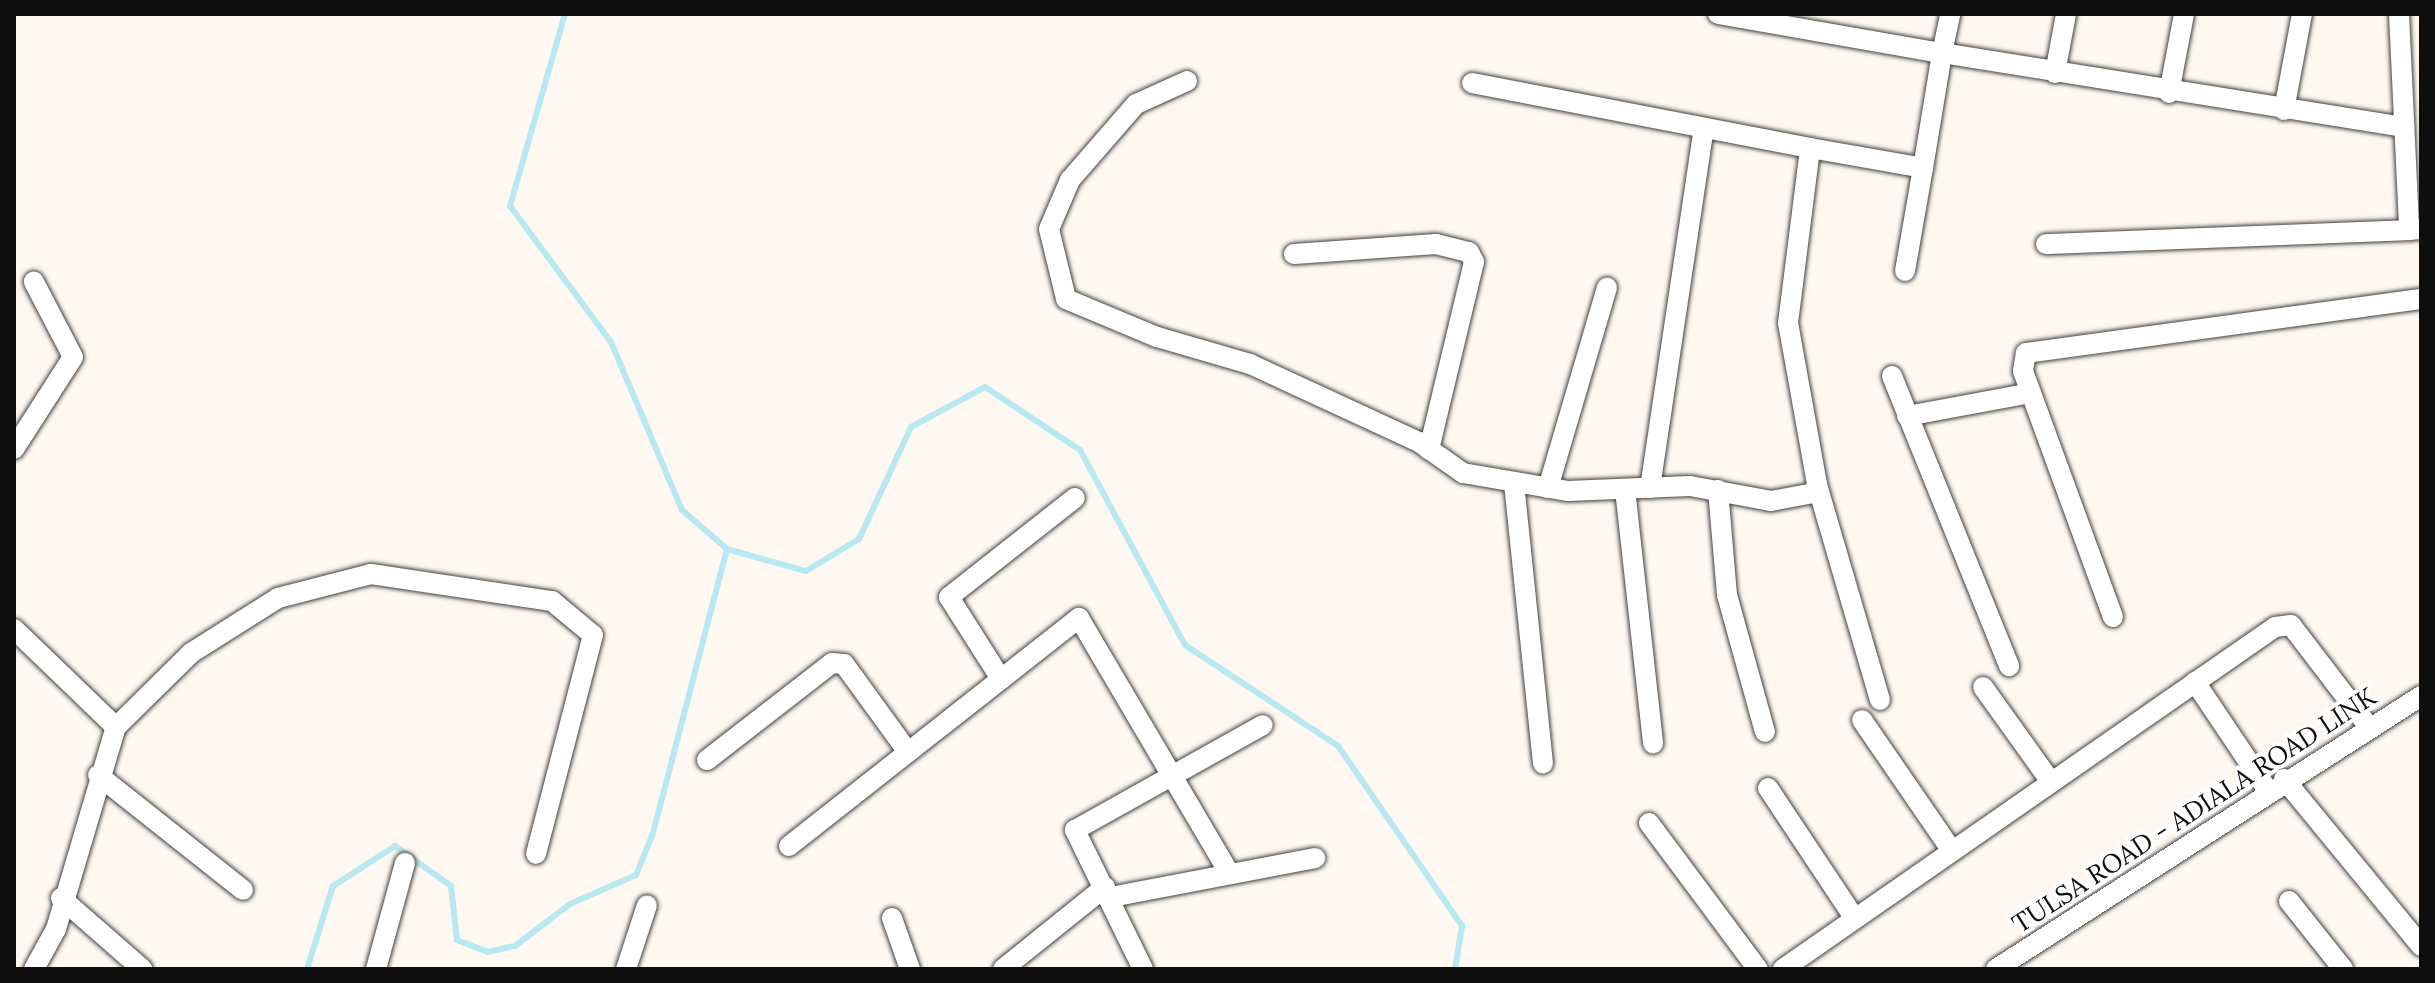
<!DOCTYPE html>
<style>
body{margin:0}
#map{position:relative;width:2435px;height:983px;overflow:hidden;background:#fef8f0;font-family:Lora,serif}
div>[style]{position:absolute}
.stream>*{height:6px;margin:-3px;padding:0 3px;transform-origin:3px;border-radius:3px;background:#b8e8f2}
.roads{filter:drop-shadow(0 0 2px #414141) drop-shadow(0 0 2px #414141)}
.street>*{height:20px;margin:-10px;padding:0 10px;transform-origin:10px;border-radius:10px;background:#fff}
span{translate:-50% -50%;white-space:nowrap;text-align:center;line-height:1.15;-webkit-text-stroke:8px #fff;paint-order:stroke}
.street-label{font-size:26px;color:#0e0e0e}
.frame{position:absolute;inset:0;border:16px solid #0e0e0e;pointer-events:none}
</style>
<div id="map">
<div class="stream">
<div style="left:565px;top:14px;width:200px;rotate:106deg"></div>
<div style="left:510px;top:206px;width:169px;rotate:53.4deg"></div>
<div style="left:611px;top:342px;width:182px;rotate:67.1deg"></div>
<div style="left:682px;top:510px;width:60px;rotate:40.9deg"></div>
<div style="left:727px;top:549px;width:82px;rotate:15.6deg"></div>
<div style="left:806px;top:571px;width:62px;rotate:-31.1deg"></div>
<div style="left:859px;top:539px;width:123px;rotate:-65.1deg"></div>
<div style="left:911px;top:427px;width:84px;rotate:-28.4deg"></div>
<div style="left:985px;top:387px;width:114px;rotate:33.6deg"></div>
<div style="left:1080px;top:450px;width:221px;rotate:61.7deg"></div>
<div style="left:1185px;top:645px;width:183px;rotate:33.4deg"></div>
<div style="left:1338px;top:746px;width:219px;rotate:55.4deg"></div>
<div style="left:1462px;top:926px;width:44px;rotate:99.2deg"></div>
<div style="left:307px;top:969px;width:87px;rotate:-72.6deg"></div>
<div style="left:333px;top:886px;width:74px;rotate:-32.8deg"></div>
<div style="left:395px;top:846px;width:69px;rotate:35.5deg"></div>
<div style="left:451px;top:886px;width:54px;rotate:83.7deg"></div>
<div style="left:457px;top:940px;width:33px;rotate:21deg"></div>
<div style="left:488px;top:952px;width:28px;rotate:-13deg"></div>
<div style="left:515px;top:946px;width:69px;rotate:-37.4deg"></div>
<div style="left:570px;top:904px;width:72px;rotate:-23.7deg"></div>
<div style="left:636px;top:875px;width:45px;rotate:-68deg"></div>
<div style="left:653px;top:833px;width:293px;rotate:-75.4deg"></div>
</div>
<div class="roads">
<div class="street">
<div style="left:1718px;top:14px;width:227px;rotate:9.9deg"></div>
<div style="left:1942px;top:53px;width:40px;rotate:-78deg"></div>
<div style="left:2399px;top:14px;width:216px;rotate:87.3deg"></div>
<div style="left:2409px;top:230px;width:11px;rotate:-5deg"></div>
<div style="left:2055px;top:73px;width:60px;rotate:-79.4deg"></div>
<div style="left:1187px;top:81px;width:56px;rotate:155.7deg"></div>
<div style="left:1136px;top:104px;width:101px;rotate:131deg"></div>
<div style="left:1070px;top:180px;width:53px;rotate:113.2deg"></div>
<div style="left:1049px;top:229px;width:72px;rotate:76.3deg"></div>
<div style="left:1066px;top:299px;width:99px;rotate:22.7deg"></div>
<div style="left:1157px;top:337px;width:97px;rotate:16.2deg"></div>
<div style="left:1250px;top:364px;width:186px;rotate:24.8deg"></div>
<div style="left:1419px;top:442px;width:54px;rotate:35.2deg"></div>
<div style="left:1463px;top:473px;width:107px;rotate:9.7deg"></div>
<div style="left:1568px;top:491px;width:122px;rotate:-2.3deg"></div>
<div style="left:1690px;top:486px;width:82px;rotate:10.5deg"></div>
<div style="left:1771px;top:501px;width:49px;rotate:-10.6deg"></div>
<div style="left:1472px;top:83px;width:344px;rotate:10.9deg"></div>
<div style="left:2169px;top:93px;width:80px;rotate:-79.2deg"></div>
<div style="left:2284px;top:110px;width:98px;rotate:-79.4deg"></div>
<div style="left:2046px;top:244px;width:363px;rotate:-2.2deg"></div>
<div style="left:1294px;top:254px;width:142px;rotate:-4deg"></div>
<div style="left:1436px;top:244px;width:34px;rotate:14deg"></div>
<div style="left:1469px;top:252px;width:11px;rotate:63deg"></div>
<div style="left:1474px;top:262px;width:193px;rotate:103.5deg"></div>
<div style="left:1905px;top:271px;width:105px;rotate:-80.1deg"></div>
<div style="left:1892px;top:376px;width:313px;rotate:68deg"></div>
<div style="left:1907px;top:416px;width:126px;rotate:-10.5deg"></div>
<div style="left:14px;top:449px;width:109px;rotate:-57.3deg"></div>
<div style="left:73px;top:357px;width:85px;rotate:-117.5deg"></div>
<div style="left:1514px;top:483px;width:282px;rotate:84.1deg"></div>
<div style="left:1548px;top:488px;width:209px;rotate:-73.6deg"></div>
<div style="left:1650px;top:488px;width:364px;rotate:-81.5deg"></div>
<div style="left:1625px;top:489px;width:256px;rotate:83.7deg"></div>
<div style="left:1718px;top:490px;width:105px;rotate:85.1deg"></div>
<div style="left:1727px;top:595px;width:142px;rotate:74.5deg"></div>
<div style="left:2113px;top:617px;width:262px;rotate:-110.1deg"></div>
<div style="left:2023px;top:371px;width:18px;rotate:-81deg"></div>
<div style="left:2026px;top:353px;width:399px;rotate:-7.8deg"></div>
<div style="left:14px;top:629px;width:141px;rotate:43.9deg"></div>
<div style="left:1001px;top:679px;width:97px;rotate:-122.4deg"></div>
<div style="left:949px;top:597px;width:160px;rotate:-38.2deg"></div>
<div style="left:2195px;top:682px;width:129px;rotate:56.1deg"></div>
<div style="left:1983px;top:687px;width:117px;rotate:54.4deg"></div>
<div style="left:1880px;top:700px;width:225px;rotate:-106.3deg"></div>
<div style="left:1817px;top:484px;width:164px;rotate:-100.2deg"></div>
<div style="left:1788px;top:323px;width:176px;rotate:-82.8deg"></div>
<div style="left:1810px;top:148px;width:115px;rotate:10deg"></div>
<div style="left:1923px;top:168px;width:117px;rotate:-80.6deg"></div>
<div style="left:1942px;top:53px;width:468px;rotate:9.1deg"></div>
<div style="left:1862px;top:720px;width:159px;rotate:55.5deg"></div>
<div style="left:707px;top:760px;width:158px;rotate:-37.8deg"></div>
<div style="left:832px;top:663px;width:12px;rotate:5deg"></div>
<div style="left:844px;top:664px;width:109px;rotate:54deg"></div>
<div style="left:98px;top:775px;width:185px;rotate:38.4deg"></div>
<div style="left:2284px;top:779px;width:216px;rotate:50.6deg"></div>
<div style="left:1768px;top:788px;width:157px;rotate:56.4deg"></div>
<div style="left:1649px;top:823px;width:182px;rotate:53.3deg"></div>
<div style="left:789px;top:846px;width:369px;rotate:-38.2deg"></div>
<div style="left:1079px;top:618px;width:297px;rotate:59.5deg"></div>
<div style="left:1111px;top:897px;width:208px;rotate:-10.8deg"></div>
<div style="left:61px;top:898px;width:108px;rotate:41.2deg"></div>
<div style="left:2289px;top:901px;width:87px;rotate:51.5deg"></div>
<div style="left:892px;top:918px;width:54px;rotate:70.6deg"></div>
<div style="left:34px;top:969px;width:46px;rotate:-61.2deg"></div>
<div style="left:56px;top:929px;width:211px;rotate:-73.5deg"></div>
<div style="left:116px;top:727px;width:105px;rotate:-44.6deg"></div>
<div style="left:191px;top:653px;width:103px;rotate:-32.3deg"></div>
<div style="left:278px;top:598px;width:96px;rotate:-14.5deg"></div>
<div style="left:371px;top:574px;width:183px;rotate:8.5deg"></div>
<div style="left:552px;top:601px;width:53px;rotate:39.7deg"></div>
<div style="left:593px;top:635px;width:226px;rotate:104.6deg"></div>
<div style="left:376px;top:969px;width:110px;rotate:-74.7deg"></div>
<div style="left:626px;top:969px;width:67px;rotate:-71.8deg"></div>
<div style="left:1003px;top:969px;width:131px;rotate:-38.8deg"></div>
<div style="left:1143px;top:969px;width:155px;rotate:-116.1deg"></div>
<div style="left:1075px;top:830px;width:215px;rotate:-29.2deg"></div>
<div style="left:1783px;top:969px;width:599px;rotate:-34.8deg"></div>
<div style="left:2275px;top:627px;width:16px;rotate:-7deg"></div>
<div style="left:2291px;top:625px;width:128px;rotate:52.6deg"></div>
<div style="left:1996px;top:969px;width:505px;rotate:-32.71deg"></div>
</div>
</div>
<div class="street-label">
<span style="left:2194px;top:810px;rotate:-33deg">TULSA ROAD - ADIALA ROAD LINK</span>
</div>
<div class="frame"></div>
</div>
